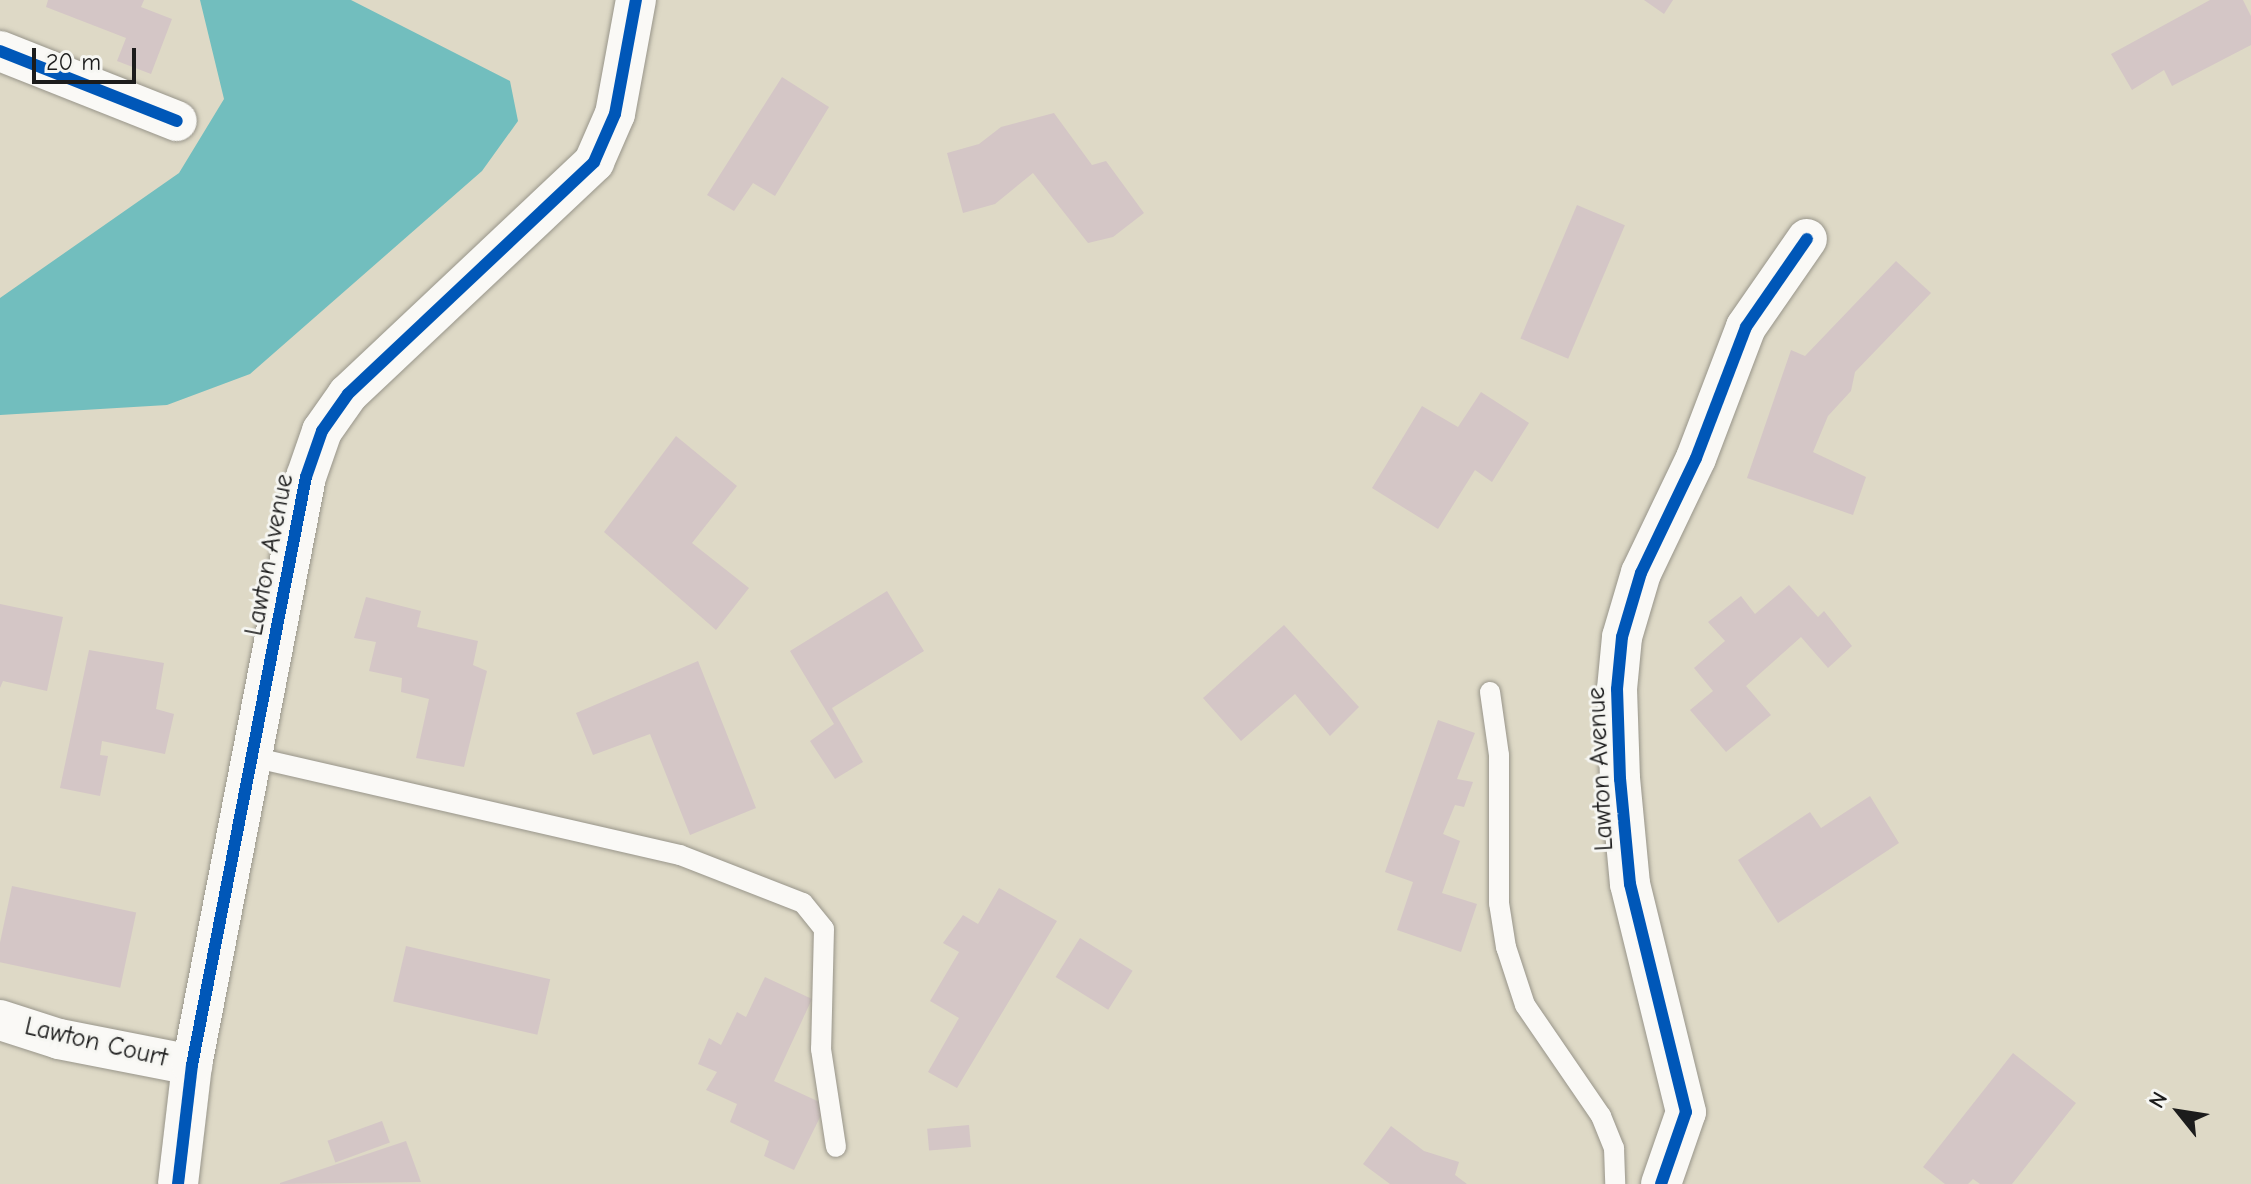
<!DOCTYPE html>
<style>
body{margin:0}
#map{position:relative;width:2251px;height:1184px;overflow:hidden;background:#ded9c6;font-family:"Comic Neue",sans-serif}
div>[style]{position:absolute}
.water>*{inset:0;background:#72bebe}
.building>*{inset:0;background:#d4c6c6;transform-origin:0 0}
.roads{filter:drop-shadow(0 0 2px #98958a) drop-shadow(0 0 2px #98958a)}
.lane>*{height:20px;margin:-10px;padding:0 10px;transform-origin:10px;border-radius:10px;background:#faf9f6}
.street>*{height:40px;margin:-20px;padding:0 20px;transform-origin:20px;border-radius:20px;background:#faf9f6}
.cycleway>*{height:12px;margin:-6px;padding:0 6px;transform-origin:6px;border-radius:6px;background:#0057b8}
span{translate:-50% -50%;white-space:nowrap;text-align:center;line-height:1.15;-webkit-text-stroke:6px #f6f6f2;paint-order:stroke}
.street-label{font-size:26px;color:#1c1c1c}
.north{position:absolute;left:2139px;top:1072px;width:80px;height:80px;-webkit-text-stroke:6px #f6f6f2;paint-order:stroke;rotate:300deg;font-size:22px;font-weight:700;line-height:32px;text-align:center;color:#1c1c1c}
.north::after{content:'';display:block;margin:auto;width:28px;height:36px;background:#1c1c1c;clip-path:polygon(50% 0,100% 100%,50% 72%,0 100%)}
.scale{position:absolute;left:32px;top:48px;width:104px;height:36px;box-sizing:border-box;border:4px solid #1c1c1c;border-top:0;padding-left:10px;font-size:24px;line-height:28px;white-space:nowrap;color:#1c1c1c;-webkit-text-stroke:6px #f6f6f2;paint-order:stroke}
</style>
<div id="map">
<div class="water">
<div style="clip-path:polygon(200px 0,351px 0,510px 81px,518px 121px,482px 171px,250px 374px,167px 405px,0 415px,0 298px,179px 173px,224px 99px)"></div>
</div>
<div class="building">
<div style="clip-path:polygon(48px 0,144px 0,141px 7px,172px 19px,151px 74px,117px 61px,126px 38px,46px 7px)"></div>
<div style="clip-path:polygon(1644px 0,1673px 0,1664px 14px)"></div>
<div style="clip-path:polygon(2210px 0,2243px 0,2251px 16px,2251px 45px,2172px 86px,2164px 70px,2132px 90px,2111px 54px)"></div>
<div style="clip-path:polygon(782px 77px,829px 107px,775px 196px,753px 183px,734px 211px,707px 195px)"></div>
<div style="clip-path:polygon(1054px 113px,1092px 165px,1106px 161px,1144px 213px,1113px 237px,1088px 243px,1033px 173px,995px 204px,963px 213px,947px 153px,979px 144px,1001px 127px)"></div>
<div style="left:1577px;top:205px;width:52px;height:145px;rotate:23deg"></div>
<div style="clip-path:polygon(1896px 261px,1931px 293px,1855px 372px,1851px 391px,1828px 416px,1813px 452px,1866px 477px,1853px 515px,1747px 478px,1791px 350px,1805px 356px)"></div>
<div style="clip-path:polygon(1481px 392px,1529px 423px,1492px 482px,1475px 470px,1438px 529px,1372px 488px,1422px 406px,1458px 427px)"></div>
<div style="clip-path:polygon(676px 436px,737px 486px,692px 543px,749px 588px,716px 630px,604px 532px)"></div>
<div style="clip-path:polygon(1789px 585px,1818px 617px,1824px 611px,1852px 646px,1828px 668px,1801px 637px,1746px 686px,1771px 715px,1726px 752px,1690px 710px,1713px 691px,1694px 668px,1725px 641px,1708px 622px,1741px 596px,1755px 614px)"></div>
<div style="clip-path:polygon(887px 591px,924px 651px,832px 708px,863px 762px,835px 779px,810px 741px,834px 724px,790px 651px)"></div>
<div style="clip-path:polygon(366px 597px,421px 611px,417px 627px,478px 641px,473px 665px,487px 671px,464px 767px,416px 758px,429px 699px,401px 692px,402px 678px,369px 671px,376px 642px,354px 638px)"></div>
<div style="clip-path:polygon(0 604px,63px 617px,47px 691px,3px 681px,0 688px)"></div>
<div style="clip-path:polygon(1284px 625px,1359px 707px,1330px 736px,1295px 694px,1241px 741px,1203px 698px)"></div>
<div style="clip-path:polygon(89px 650px,164px 663px,156px 709px,174px 714px,165px 754px,102px 741px,100px 755px,108px 756px,100px 796px,60px 788px)"></div>
<div style="clip-path:polygon(698px 661px,756px 808px,690px 835px,650px 734px,593px 755px,576px 713px)"></div>
<div style="clip-path:polygon(1438px 720px,1475px 733px,1457px 779px,1473px 782px,1464px 807px,1455px 805px,1443px 834px,1460px 841px,1442px 893px,1477px 904px,1461px 952px,1397px 930px,1413px 882px,1385px 872px)"></div>
<div style="clip-path:polygon(1870px 796px,1899px 843px,1778px 923px,1738px 860px,1810px 812px,1821px 828px)"></div>
<div style="left:12px;top:886px;width:127px;height:77px;rotate:12deg"></div>
<div style="clip-path:polygon(999px 888px,1057px 921px,957px 1088px,928px 1072px,959px 1018px,930px 1001px,959px 952px,943px 943px,963px 915px,978px 924px)"></div>
<div style="left:1080px;top:938px;width:62px;height:46px;rotate:32deg"></div>
<div style="left:406px;top:946px;width:148px;height:57px;rotate:13deg"></div>
<div style="clip-path:polygon(765px 977px,812px 999px,774px 1081px,826px 1105px,794px 1170px,764px 1156px,769px 1141px,730px 1122px,737px 1104px,706px 1090px,717px 1072px,698px 1064px,709px 1038px,721px 1045px,737px 1012px,746px 1017px)"></div>
<div style="clip-path:polygon(2013px 1053px,2076px 1103px,2012px 1184px,1980px 1184px,1973px 1179px,1968px 1184px,1945px 1184px,1923px 1167px)"></div>
<div style="left:382px;top:1121px;width:23px;height:58px;rotate:70deg"></div>
<div style="left:969px;top:1125px;width:22px;height:42px;rotate:85deg"></div>
<div style="clip-path:polygon(1391px 1126px,1424px 1151px,1459px 1162px,1455px 1175px,1467px 1184px,1390px 1184px,1363px 1164px)"></div>
<div style="clip-path:polygon(406px 1141px,421px 1182px,280px 1184px,280px 1183px)"></div>
</div>
<div class="roads">
<div class="lane">
<div style="left:1490px;top:692px;width:64px;rotate:81.9deg"></div>
<div style="left:1499px;top:755px;width:148px;rotate:90deg"></div>
<div style="left:1499px;top:903px;width:45px;rotate:81deg"></div>
<div style="left:1506px;top:947px;width:61px;rotate:71.9deg"></div>
<div style="left:1525px;top:1005px;width:135px;rotate:55.6deg"></div>
<div style="left:1601px;top:1116px;width:35px;rotate:68deg"></div>
<div style="left:1614px;top:1148px;width:36px;rotate:88deg"></div>
<div style="left:252px;top:757px;width:439px;rotate:12.9deg"></div>
<div style="left:680px;top:855px;width:132px;rotate:21.3deg"></div>
<div style="left:803px;top:903px;width:33px;rotate:51deg"></div>
<div style="left:824px;top:929px;width:120px;rotate:91.4deg"></div>
<div style="left:821px;top:1049px;width:99px;rotate:81.3deg"></div>
</div>
<div class="street">
<div style="left:0;top:51px;width:190px;rotate:21.6deg"></div>
<div style="left:0;top:1020px;width:62px;rotate:17.9deg"></div>
<div style="left:59px;top:1039px;width:136px;rotate:11.1deg"></div>
<div style="left:178px;top:1184px;width:120px;rotate:-83.3deg"></div>
<div style="left:192px;top:1065px;width:599px;rotate:-79.03deg"></div>
<div style="left:306px;top:477px;width:49px;rotate:-70.8deg"></div>
<div style="left:322px;top:431px;width:45px;rotate:-54.9deg"></div>
<div style="left:348px;top:394px;width:338px;rotate:-43.3deg"></div>
<div style="left:594px;top:162px;width:52px;rotate:-66.4deg"></div>
<div style="left:615px;top:114px;width:116px;rotate:-79.6deg"></div>
<div style="left:1661px;top:1184px;width:76px;rotate:-70.9deg"></div>
<div style="left:1686px;top:1112px;width:235px;rotate:-103.8deg"></div>
<div style="left:1630px;top:884px;width:105px;rotate:-95.4deg"></div>
<div style="left:1620px;top:779px;width:90px;rotate:-91.9deg"></div>
<div style="left:1617px;top:689px;width:52px;rotate:-84.5deg"></div>
<div style="left:1622px;top:637px;width:67px;rotate:-73.5deg"></div>
<div style="left:1641px;top:573px;width:127px;rotate:-64.4deg"></div>
<div style="left:1696px;top:458px;width:140px;rotate:-69.1deg"></div>
<div style="left:1746px;top:327px;width:107px;rotate:-55.3deg"></div>
</div>
</div>
<div class="cycleway">
<div style="left:0;top:51px;width:190px;rotate:21.6deg"></div>
<div style="left:178px;top:1184px;width:120px;rotate:-83.3deg"></div>
<div style="left:192px;top:1065px;width:599px;rotate:-79.03deg"></div>
<div style="left:306px;top:477px;width:49px;rotate:-70.8deg"></div>
<div style="left:322px;top:431px;width:45px;rotate:-54.9deg"></div>
<div style="left:348px;top:394px;width:338px;rotate:-43.3deg"></div>
<div style="left:594px;top:162px;width:52px;rotate:-66.4deg"></div>
<div style="left:615px;top:114px;width:116px;rotate:-79.6deg"></div>
<div style="left:1661px;top:1184px;width:76px;rotate:-70.9deg"></div>
<div style="left:1686px;top:1112px;width:235px;rotate:-103.8deg"></div>
<div style="left:1630px;top:884px;width:105px;rotate:-95.4deg"></div>
<div style="left:1620px;top:779px;width:90px;rotate:-91.9deg"></div>
<div style="left:1617px;top:689px;width:52px;rotate:-84.5deg"></div>
<div style="left:1622px;top:637px;width:67px;rotate:-73.5deg"></div>
<div style="left:1641px;top:573px;width:127px;rotate:-64.4deg"></div>
<div style="left:1696px;top:458px;width:140px;rotate:-69.1deg"></div>
<div style="left:1746px;top:327px;width:107px;rotate:-55.3deg"></div>
</div>
<div class="street-label">
<span style="left:270px;top:555px;rotate:-79deg">Lawton Avenue</span>
<span style="left:1601px;top:769px;rotate:-93deg">Lawton Avenue</span>
<span style="left:96px;top:1043px;rotate:13deg">Lawton Court</span>
</div>
<div class="north">N</div>
<div class="scale">20 m</div>
</div>
